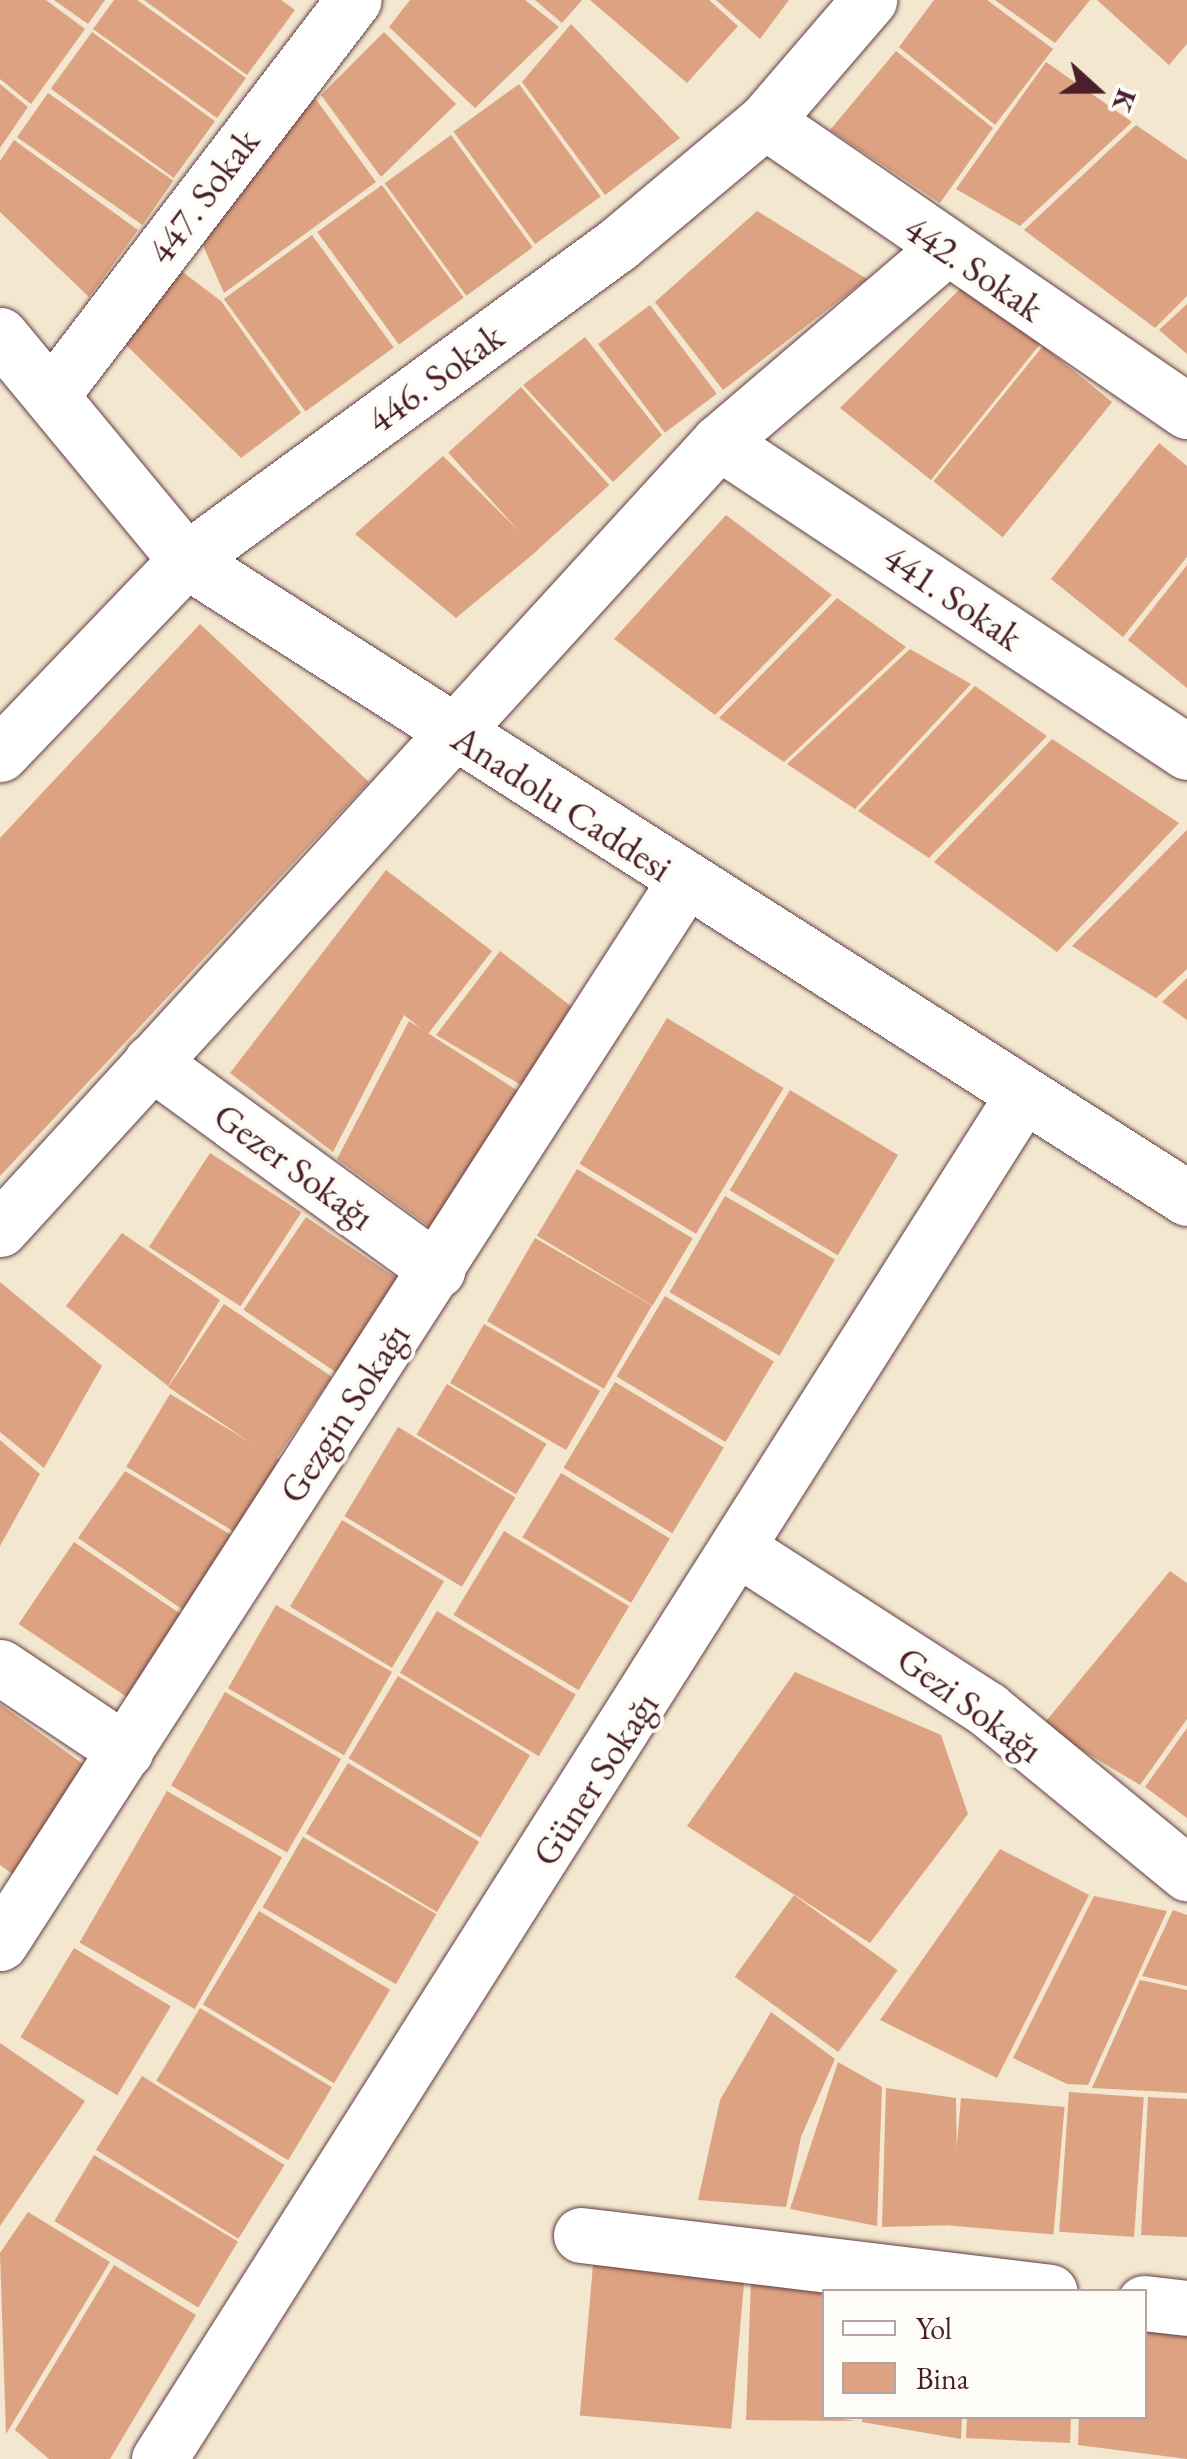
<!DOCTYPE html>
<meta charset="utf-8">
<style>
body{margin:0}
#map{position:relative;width:1187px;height:2459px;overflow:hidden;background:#f3e7cf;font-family:"EB Garamond",serif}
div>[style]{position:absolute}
.building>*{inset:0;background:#dca282;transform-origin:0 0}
.roads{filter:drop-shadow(0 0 2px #633d44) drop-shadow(0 0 2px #633d44)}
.street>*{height:55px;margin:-27.5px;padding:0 27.5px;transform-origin:27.5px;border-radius:27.5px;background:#fff}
.secondary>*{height:55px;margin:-27.5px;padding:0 27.5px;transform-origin:27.5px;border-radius:27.5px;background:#fff}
span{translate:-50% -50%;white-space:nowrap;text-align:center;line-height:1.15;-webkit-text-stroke:8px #fdfcf7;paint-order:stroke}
.street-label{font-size:38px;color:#4a1f2b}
.legend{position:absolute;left:822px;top:2289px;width:325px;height:130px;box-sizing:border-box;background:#fdfcf7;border:2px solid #b5a4a5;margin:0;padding:12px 18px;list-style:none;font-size:30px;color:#4a1f2b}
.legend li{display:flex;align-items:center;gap:20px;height:50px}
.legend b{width:50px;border:2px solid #b5a4a5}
.north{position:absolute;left:1047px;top:40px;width:100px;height:100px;-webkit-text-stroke:8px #fdfcf7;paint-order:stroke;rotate:111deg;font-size:28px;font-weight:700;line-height:40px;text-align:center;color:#4a1f2b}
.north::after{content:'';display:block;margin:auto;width:35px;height:45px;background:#4a1f2b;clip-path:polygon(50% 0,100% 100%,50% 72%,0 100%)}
</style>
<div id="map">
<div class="building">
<div style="clip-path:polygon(0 0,46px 0,85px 29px,31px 104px,0 79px)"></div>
<div style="clip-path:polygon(54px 0,105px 0,88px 24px)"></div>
<div style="clip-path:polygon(114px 0,137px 0,246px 78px,217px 118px,93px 29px)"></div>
<div style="clip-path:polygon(144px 0,281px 0,295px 10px,247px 75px)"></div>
<div style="clip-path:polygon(410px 0,525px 0,559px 27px,475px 108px,389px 27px)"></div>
<div style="clip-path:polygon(535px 0,582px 0,562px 23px)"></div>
<div style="clip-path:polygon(590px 0,709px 0,738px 26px,687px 83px)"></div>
<div style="clip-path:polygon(716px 0,789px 0,760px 39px)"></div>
<div style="clip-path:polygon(934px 0,987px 0,1053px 49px,995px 125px,899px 47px)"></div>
<div style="clip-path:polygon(995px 0,1090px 0,1055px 43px)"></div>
<div style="clip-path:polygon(1097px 0,1187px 0,1187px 44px,1169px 65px)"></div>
<div style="clip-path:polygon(571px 24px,680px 138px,605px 195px,522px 82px)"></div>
<div style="left:92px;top:32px;width:152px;height:70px;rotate:36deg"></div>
<div style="clip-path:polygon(384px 32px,456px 104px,381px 177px,321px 95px)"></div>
<div style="clip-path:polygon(896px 51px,993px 128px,940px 203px,830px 130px)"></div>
<div style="clip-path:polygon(1046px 62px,1132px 122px,1020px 226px,956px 189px)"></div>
<div style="clip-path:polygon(0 84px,28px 107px,0 148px)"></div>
<div style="left:519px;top:84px;width:139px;height:81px;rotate:54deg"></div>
<div style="left:48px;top:93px;width:153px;height:54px;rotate:35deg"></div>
<div style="clip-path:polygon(315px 98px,376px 182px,224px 293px,198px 234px)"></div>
<div style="clip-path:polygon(1136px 125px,1187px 160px,1187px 296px,1155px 328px,1024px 230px)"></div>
<div style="left:451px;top:135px;width:139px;height:82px;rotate:54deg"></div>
<div style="clip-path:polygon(14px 140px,138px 230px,89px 297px,0 212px,0 161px)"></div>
<div style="left:382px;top:185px;width:139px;height:80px;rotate:54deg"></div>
<div style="clip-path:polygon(757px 211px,867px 279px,723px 390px,655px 302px)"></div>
<div style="left:312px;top:235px;width:139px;height:109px;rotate:54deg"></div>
<div style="clip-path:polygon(180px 270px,221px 301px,301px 413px,241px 458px,124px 343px)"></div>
<div style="clip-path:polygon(965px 284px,1040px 344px,931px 480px,840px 408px)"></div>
<div style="clip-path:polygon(1187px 304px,1187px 354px,1159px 330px)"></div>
<div style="left:650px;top:305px;width:111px;height:65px;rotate:53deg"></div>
<div style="clip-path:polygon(585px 337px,662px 435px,613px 482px,523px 385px)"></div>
<div style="left:1043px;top:346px;width:89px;height:174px;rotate:39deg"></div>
<div style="left:521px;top:387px;width:132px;height:98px;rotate:48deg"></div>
<div style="clip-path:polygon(1159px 443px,1187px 466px,1187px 557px,1123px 637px,1051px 579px)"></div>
<div style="clip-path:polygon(443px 456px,538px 550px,456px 618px,355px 534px)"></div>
<div style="clip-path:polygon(726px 515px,832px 595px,715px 715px,614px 639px)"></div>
<div style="clip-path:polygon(1187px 565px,1187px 688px,1128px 640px)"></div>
<div style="clip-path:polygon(837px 598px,906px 647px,784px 762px,719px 718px)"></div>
<div style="clip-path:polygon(200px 624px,369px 782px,0 1176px,0 838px)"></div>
<div style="clip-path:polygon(910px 649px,971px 684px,855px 809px,787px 764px)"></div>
<div style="clip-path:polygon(975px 686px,1047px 736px,929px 858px,858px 811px)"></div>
<div style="clip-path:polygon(1052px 739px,1179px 823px,1057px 952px,934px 862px)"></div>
<div style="clip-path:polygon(1187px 830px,1187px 969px,1156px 998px,1072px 946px)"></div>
<div style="clip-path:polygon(386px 870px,492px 951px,428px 1034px,404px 1015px,333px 1152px,230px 1073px)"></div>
<div style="clip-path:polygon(500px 951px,576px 1010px,533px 1092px,436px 1035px)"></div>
<div style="clip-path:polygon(1187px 978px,1187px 1020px,1162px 1002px)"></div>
<div style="left:667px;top:1018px;width:136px;height:170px;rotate:31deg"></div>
<div style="clip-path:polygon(409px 1021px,529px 1098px,446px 1239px,337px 1159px)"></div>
<div style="left:790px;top:1090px;width:126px;height:117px;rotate:31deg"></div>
<div style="left:210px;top:1153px;width:109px;height:112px;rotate:33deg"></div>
<div style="left:577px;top:1169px;width:135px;height:78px;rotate:31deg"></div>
<div style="left:725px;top:1196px;width:127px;height:111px;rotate:30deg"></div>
<div style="left:306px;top:1217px;width:112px;height:112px;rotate:34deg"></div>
<div style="clip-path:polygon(122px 1233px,220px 1300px,168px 1386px,66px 1306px)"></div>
<div style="left:535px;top:1238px;width:135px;height:96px;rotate:30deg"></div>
<div style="clip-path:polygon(0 1282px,102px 1366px,44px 1468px,0 1432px)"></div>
<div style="left:665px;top:1296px;width:127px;height:94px;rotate:31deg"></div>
<div style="left:224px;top:1304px;width:130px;height:100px;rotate:34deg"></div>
<div style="left:484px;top:1324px;width:134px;height:68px;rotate:30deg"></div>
<div style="left:615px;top:1382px;width:127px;height:100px;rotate:31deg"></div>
<div style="left:447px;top:1384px;width:116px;height:59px;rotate:31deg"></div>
<div style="left:170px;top:1394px;width:131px;height:85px;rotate:31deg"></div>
<div style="left:398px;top:1427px;width:137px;height:104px;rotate:31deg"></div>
<div style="clip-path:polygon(0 1440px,40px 1474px,0 1546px)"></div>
<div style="clip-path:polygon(125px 1471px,236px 1538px,192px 1616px,78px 1538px)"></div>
<div style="left:561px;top:1473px;width:127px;height:75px;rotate:31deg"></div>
<div style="left:342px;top:1520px;width:119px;height:101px;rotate:31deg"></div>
<div style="left:504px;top:1531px;width:146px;height:98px;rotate:31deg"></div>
<div style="left:74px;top:1542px;width:139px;height:99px;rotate:34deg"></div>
<div style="clip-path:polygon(1170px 1571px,1187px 1583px,1187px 1719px,1140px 1785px,1042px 1726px)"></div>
<div style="left:276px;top:1605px;width:134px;height:96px;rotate:30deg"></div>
<div style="left:437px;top:1611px;width:162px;height:72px;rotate:31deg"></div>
<div style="clip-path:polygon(795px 1672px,941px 1735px,968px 1814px,870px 1943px,687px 1826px)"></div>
<div style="left:398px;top:1676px;width:154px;height:96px;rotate:31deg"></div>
<div style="left:225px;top:1692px;width:134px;height:108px;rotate:30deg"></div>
<div style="clip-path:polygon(0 1704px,83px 1764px,14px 1875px,0 1865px)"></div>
<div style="clip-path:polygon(1187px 1728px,1187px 1818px,1145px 1787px)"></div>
<div style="left:348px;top:1763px;width:153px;height:82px;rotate:31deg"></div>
<div style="left:167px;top:1791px;width:133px;height:175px;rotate:30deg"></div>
<div style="left:303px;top:1837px;width:154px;height:81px;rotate:30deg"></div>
<div style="clip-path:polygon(1000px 1849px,1089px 1895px,997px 2078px,880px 2020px)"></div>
<div style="left:794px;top:1895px;width:128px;height:101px;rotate:36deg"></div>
<div style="clip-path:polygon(1094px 1896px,1167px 1911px,1088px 2085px,1067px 2084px,1013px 2058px)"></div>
<div style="clip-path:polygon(1173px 1910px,1187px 1915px,1187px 1986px,1142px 1976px)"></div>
<div style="left:259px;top:1911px;width:153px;height:109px;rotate:31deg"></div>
<div style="left:74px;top:1948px;width:113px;height:104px;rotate:31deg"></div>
<div style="clip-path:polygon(1140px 1980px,1187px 1990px,1187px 2093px,1092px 2088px)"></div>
<div style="left:200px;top:2008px;width:154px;height:85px;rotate:31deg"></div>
<div style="clip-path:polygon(771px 2012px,835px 2059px,801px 2137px,786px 2207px,698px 2200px,720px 2100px)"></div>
<div style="clip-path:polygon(0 2043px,85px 2101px,0 2226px)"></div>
<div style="clip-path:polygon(838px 2062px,882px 2087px,877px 2226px,790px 2209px)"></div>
<div style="left:142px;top:2076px;width:168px;height:87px;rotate:32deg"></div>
<div style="clip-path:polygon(886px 2088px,956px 2098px,958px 2225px,882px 2227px)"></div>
<div style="left:1069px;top:2092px;width:75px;height:140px;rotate:4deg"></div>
<div style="clip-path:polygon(1148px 2097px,1187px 2099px,1187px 2237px,1141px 2235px)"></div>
<div style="left:961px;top:2098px;width:104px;height:128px;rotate:5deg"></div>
<div style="left:94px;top:2155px;width:168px;height:77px;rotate:31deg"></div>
<div style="clip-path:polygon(28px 2212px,110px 2262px,6px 2434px,0 2253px)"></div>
<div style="clip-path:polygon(114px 2265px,196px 2315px,110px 2459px,49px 2459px,15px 2430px)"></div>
<div style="left:593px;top:2265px;width:152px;height:151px;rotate:5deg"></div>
<div style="clip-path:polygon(751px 2278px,824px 2292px,824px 2416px,856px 2421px,746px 2420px)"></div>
<div style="clip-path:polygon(1144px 2319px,1187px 2334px,1187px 2459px,1078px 2445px,1079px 2416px,1144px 2416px)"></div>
<div style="clip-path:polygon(863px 2416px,962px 2416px,961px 2439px,862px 2422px)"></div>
<div style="clip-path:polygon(967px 2416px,1071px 2416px,1070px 2443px,966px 2438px)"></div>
</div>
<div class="roads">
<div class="street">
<div style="left:765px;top:121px;width:512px;rotate:34.5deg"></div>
<div style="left:53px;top:393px;width:495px;rotate:-52.6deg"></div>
<div style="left:719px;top:442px;width:561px;rotate:33.52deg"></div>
<div style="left:0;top:754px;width:269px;rotate:-46.2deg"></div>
<div style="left:186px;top:560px;width:535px;rotate:-36.18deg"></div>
<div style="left:618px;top:244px;width:192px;rotate:-39.9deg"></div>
<div style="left:765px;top:121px;width:160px;rotate:-49.3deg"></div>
<div style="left:151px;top:1062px;width:354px;rotate:36deg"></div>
<div style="left:0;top:1229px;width:1066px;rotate:-47.59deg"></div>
<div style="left:719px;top:442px;width:296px;rotate:-40.5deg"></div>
<div style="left:742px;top:1551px;width:292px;rotate:32.8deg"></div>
<div style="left:987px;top:1709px;width:259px;rotate:39.4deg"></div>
<div style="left:0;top:1667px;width:151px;rotate:33.7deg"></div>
<div style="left:0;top:1943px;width:1264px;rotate:-57.18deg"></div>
<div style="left:581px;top:2235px;width:472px;rotate:6.9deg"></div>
<div style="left:1144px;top:2303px;width:43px;rotate:6.6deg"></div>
<div style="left:159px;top:2459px;width:1615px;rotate:-57.65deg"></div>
</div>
<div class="secondary">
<div style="left:0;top:335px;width:292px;rotate:50.4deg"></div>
<div style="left:186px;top:560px;width:1187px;rotate:32.51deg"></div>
</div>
</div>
<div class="street-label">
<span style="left:203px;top:196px;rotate:-53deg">447. Sokak</span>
<span style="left:974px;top:268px;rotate:34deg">442. Sokak</span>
<span style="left:435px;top:378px;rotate:-36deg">446. Sokak</span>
<span style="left:953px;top:597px;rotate:34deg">441. Sokak</span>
<span style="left:562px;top:803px;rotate:33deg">Anadolu Caddesi</span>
<span style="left:294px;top:1166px;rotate:36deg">Gezer Sokağı</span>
<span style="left:344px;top:1413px;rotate:-57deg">Gezgin Sokağı</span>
<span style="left:970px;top:1704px;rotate:36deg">Gezi Sokağı</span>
<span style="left:595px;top:1779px;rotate:-57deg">Güner Sokağı</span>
</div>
<ul class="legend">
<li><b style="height:12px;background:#fff"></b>Yol</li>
<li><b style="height:28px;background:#dca282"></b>Bina</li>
</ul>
<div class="north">K</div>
</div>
